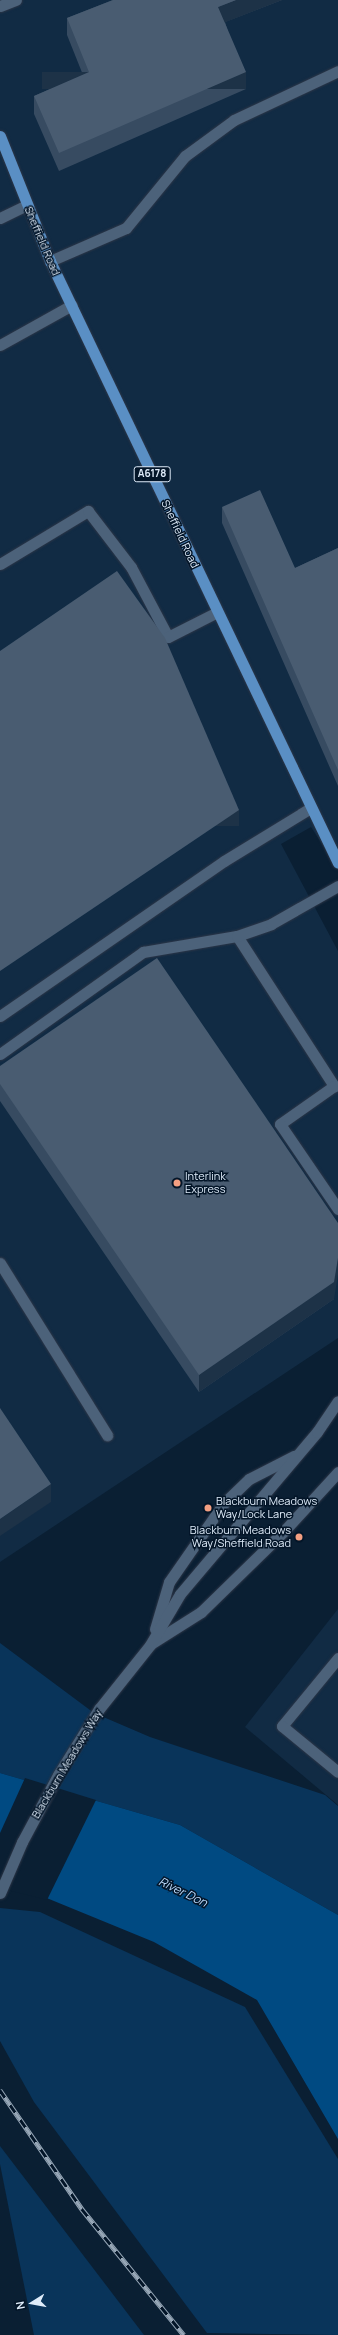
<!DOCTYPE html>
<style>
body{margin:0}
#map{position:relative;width:338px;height:2335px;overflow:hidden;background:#0a1f33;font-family:Manrope,sans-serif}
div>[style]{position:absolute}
.built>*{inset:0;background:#112b44}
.green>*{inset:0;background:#09345a}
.water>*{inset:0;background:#004a82}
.pier>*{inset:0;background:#0a1f33}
.roads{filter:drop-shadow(0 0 1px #2d3647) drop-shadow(0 0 1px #2d3647)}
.service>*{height:11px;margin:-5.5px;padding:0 5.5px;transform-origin:5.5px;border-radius:5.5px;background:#4c627a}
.tertiary>*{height:11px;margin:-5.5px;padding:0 5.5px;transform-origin:5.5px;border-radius:5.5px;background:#4c627a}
.primary>*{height:11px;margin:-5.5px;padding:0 5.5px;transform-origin:5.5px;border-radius:5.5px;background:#5a8fc4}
.rail>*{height:4.5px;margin-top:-2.25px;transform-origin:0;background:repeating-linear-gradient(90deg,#031528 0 9px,#97a7b7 0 18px);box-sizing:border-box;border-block:1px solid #97a7b7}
.wall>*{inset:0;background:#374b61}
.shaded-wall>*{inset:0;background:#1d3247;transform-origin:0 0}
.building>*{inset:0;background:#495c71}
.dots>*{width:11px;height:11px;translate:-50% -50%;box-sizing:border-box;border:2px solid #031528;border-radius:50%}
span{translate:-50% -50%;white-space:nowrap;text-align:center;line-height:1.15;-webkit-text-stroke:3px #031528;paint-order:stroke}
.shield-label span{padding:1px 3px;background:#031528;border:1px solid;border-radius:3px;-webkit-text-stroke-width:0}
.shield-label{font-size:10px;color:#dfecfa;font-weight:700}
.street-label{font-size:11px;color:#dfecfa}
.poi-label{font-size:11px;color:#dfecfa}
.left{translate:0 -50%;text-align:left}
.right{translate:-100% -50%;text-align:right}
.water-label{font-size:12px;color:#b8d7f9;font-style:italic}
.north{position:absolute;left:12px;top:2283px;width:40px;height:40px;-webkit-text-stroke:3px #031528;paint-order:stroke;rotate:259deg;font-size:11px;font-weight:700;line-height:16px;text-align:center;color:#dfecfa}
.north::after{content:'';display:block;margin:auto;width:14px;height:18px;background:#dfecfa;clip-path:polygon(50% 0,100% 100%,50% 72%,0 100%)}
</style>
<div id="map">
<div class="built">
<div style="clip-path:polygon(0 0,338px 0,338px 869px,311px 827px,281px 844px,338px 951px,338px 1338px,0 1562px)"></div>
<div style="clip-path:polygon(338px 1609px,338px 1805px,245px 1727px)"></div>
</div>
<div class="green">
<div style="clip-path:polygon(0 1643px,94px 1713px,150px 1737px,325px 1795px,338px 1806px,338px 1915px,180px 1825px,0 1773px)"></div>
<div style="clip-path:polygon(0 1908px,40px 1912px,245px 2007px,338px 2159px,338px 2335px,207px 2333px,34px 2102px,0 2041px)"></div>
<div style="clip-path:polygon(0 2146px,144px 2335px,34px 2335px,0 2164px)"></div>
</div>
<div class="water">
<div style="clip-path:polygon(0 1773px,180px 1825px,338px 1915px,338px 2139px,257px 2000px,154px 1942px,32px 1892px,0 1886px)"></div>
</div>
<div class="pier">
<div style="clip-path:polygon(25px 1778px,96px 1800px,47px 1900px,0 1888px,0 1833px)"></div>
</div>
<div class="roads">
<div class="service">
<div style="left:0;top:6px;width:17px;rotate:-21deg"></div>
<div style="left:0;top:218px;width:30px;rotate:-26deg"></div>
<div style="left:50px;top:261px;width:83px;rotate:-23.5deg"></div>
<div style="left:126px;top:228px;width:93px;rotate:-50.7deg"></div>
<div style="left:185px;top:156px;width:61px;rotate:-36.3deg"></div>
<div style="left:234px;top:120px;width:115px;rotate:-25.2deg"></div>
<div style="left:0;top:345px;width:82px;rotate:-29.1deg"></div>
<div style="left:0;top:564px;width:103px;rotate:-31.1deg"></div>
<div style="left:88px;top:511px;width:71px;rotate:52.5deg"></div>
<div style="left:131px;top:567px;width:79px;rotate:62.1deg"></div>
<div style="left:168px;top:637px;width:55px;rotate:-27deg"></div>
<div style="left:237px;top:936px;width:179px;rotate:57.1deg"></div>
<div style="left:334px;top:1086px;width:66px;rotate:144.9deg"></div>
<div style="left:280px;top:1124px;width:103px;rotate:55.7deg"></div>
<div style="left:0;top:1016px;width:272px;rotate:-34.7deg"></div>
<div style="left:224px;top:861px;width:100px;rotate:-31.5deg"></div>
<div style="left:0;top:1054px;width:176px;rotate:-35.5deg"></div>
<div style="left:143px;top:952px;width:95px;rotate:-9.7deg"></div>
<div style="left:237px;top:936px;width:36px;rotate:-19deg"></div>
<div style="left:271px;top:924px;width:77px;rotate:-29.6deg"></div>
<div style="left:0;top:1263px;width:203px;rotate:58.1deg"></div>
<div style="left:338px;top:1658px;width:88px;rotate:129.5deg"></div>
<div style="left:282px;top:1726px;width:72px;rotate:39.4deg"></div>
</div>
<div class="tertiary">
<div style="left:155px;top:1629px;width:49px;rotate:-73.4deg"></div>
<div style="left:169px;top:1582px;width:96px;rotate:-55.2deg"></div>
<div style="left:224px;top:1503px;width:35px;rotate:-44deg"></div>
<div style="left:249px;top:1479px;width:51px;rotate:-27.1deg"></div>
<div style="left:152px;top:1643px;width:58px;rotate:-32.3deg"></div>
<div style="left:201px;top:1612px;width:116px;rotate:-44.3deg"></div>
<div style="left:284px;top:1531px;width:80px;rotate:-47.5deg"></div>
<div style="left:0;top:1893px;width:56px;rotate:-66.7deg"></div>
<div style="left:22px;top:1842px;width:76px;rotate:-61.8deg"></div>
<div style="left:58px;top:1775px;width:78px;rotate:-58.2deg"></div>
<div style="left:99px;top:1709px;width:82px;rotate:-51.4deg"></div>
<div style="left:150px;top:1645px;width:59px;rotate:-59.5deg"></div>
<div style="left:180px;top:1594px;width:212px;rotate:-49.8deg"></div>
<div style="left:317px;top:1432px;width:37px;rotate:-56deg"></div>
</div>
<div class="primary">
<div style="left:0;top:136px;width:135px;rotate:68.2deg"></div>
<div style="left:50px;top:261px;width:667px;rotate:64.43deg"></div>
</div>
</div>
<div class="rail">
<div style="left:0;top:2090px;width:145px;rotate:55.4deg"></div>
<div style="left:82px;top:2209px;width:162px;rotate:51deg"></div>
</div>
<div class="wall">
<div style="clip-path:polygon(113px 0,282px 0,225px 22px,246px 89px,59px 171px,34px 114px,34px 96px,83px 75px,67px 35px,67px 18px)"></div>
<div style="clip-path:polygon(222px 507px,295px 568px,338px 548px,338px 786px,222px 523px)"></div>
<div style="clip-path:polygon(0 1066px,334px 1299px,199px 1392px,0 1101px)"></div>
</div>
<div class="shaded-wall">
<div style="clip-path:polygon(236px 0,282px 0,218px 25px,218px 7px)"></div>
<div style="left:246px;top:72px;width:17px;height:204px;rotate:90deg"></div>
<div style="left:239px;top:810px;width:16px;height:288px;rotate:90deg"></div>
<div style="clip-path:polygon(338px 1258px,338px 1275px,334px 1299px,199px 1392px,199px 1375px)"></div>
<div style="clip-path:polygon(51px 1484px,51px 1502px,0 1536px,0 1519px)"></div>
</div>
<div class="building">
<div style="clip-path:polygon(113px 0,236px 0,218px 7px,246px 72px,59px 153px,34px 96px,89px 72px,67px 18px)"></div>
<div style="clip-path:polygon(260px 490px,295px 568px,338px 548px,338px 770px,222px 507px)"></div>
<div style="clip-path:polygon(117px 571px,165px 638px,239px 810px,0 971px,0 651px)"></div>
<div style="clip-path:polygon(157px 958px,338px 1223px,338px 1258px,334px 1282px,199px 1375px,0 1084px,0 1066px)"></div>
<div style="clip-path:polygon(0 1408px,51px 1484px,0 1519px)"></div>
</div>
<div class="dots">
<div style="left:177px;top:1183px;background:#f39f82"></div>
<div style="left:208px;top:1508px;background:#f39f82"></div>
<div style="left:299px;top:1537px;background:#f39f82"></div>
</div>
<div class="shield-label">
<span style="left:152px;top:474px">A6178</span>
</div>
<div class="street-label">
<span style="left:42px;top:241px;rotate:67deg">Sheffield Road</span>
<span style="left:180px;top:534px;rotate:65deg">Sheffield Road</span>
<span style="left:67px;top:1764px;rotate:-59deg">Blackburn Meadows Way</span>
</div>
<div class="poi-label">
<span class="left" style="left:185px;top:1183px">Interlink<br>Express</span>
<span class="left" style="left:216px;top:1508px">Blackburn Meadows<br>Way/Lock Lane</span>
<span class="right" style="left:291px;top:1537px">Blackburn Meadows<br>Way/Sheffield Road</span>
</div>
<div class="water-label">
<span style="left:183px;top:1892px;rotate:26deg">River Don</span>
</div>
<div class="north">N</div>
</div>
